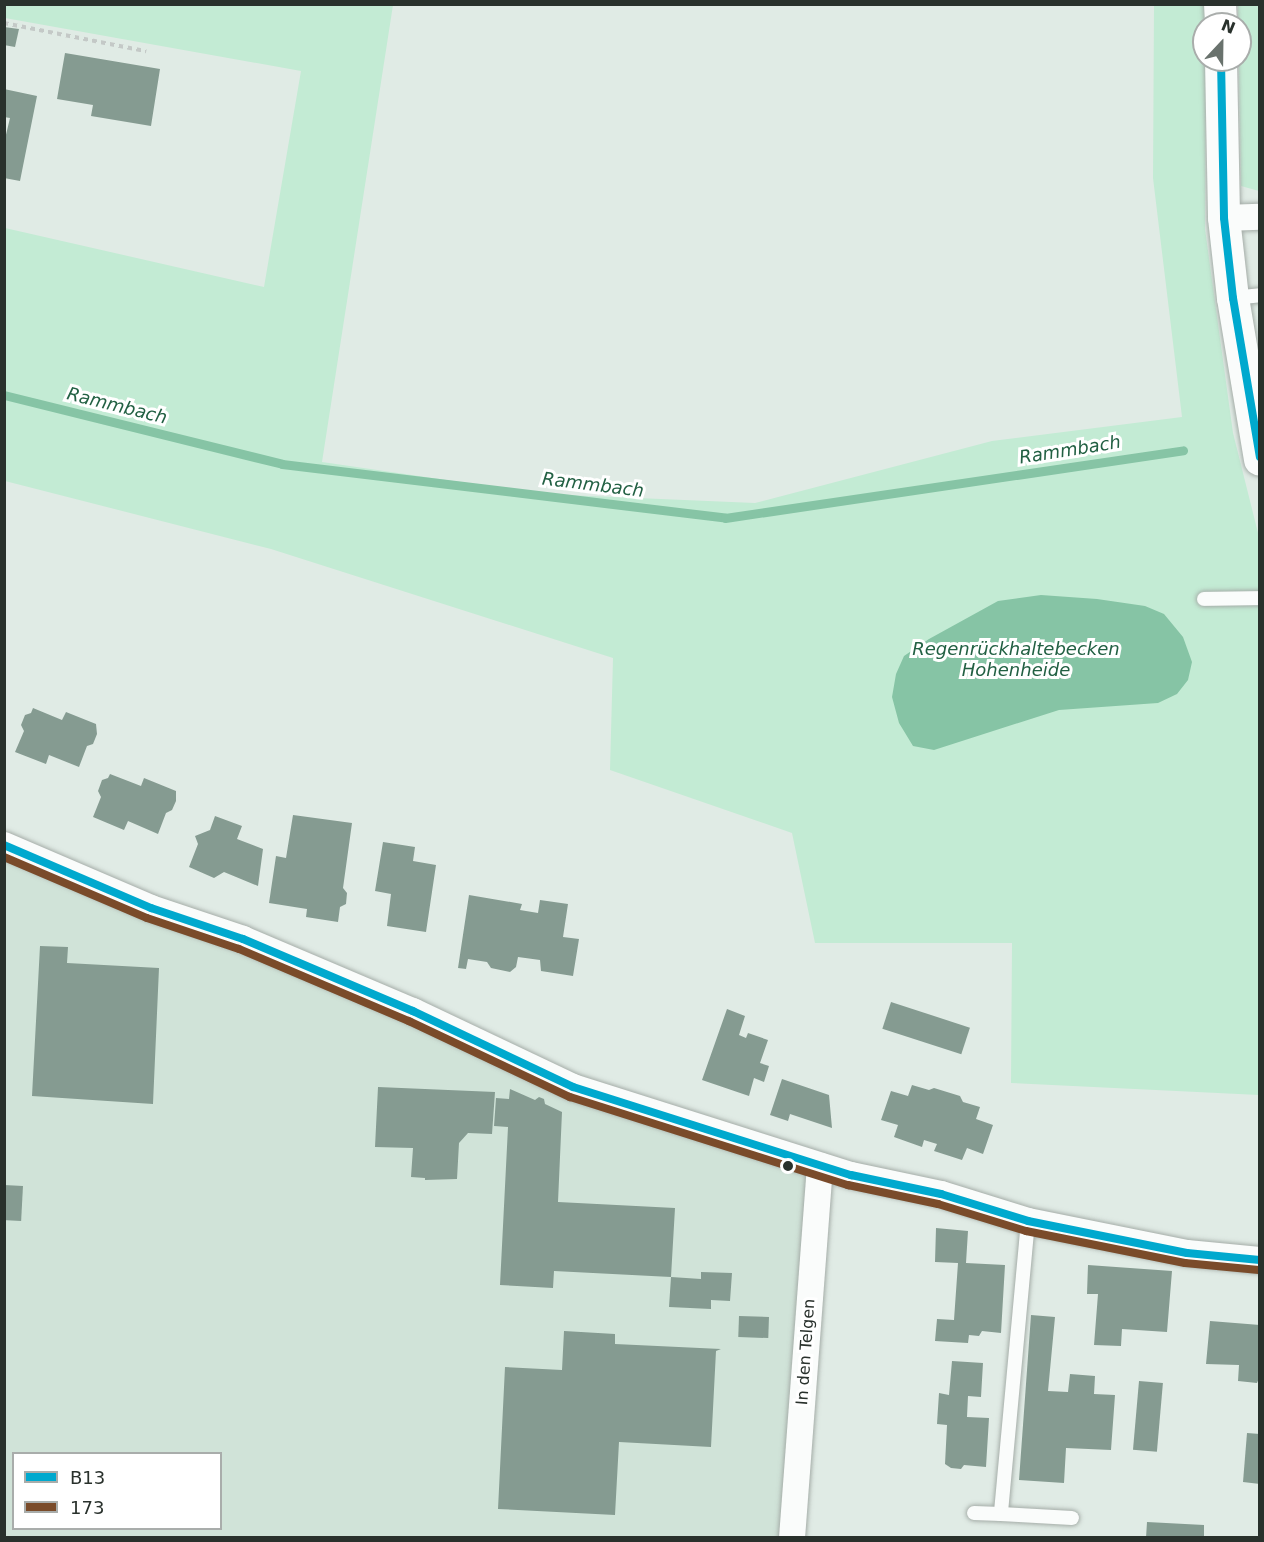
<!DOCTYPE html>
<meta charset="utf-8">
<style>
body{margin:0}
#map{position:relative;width:1264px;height:1542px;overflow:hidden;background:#e0ebe5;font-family:"DejaVu Sans",sans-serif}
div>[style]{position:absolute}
.built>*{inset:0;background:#d0e3d8}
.green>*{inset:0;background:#c3ebd4}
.water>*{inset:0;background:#86c4a5}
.stream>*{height:9px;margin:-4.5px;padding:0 4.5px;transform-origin:4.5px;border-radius:4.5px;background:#86c4a5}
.building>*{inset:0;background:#859b91;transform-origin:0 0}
.path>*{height:4px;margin-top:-2px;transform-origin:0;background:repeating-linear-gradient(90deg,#c4c9c7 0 4.5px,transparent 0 9px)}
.roads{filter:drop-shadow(0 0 2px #a5ada8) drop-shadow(0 0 2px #a5ada8)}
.service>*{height:14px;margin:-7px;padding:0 7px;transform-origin:7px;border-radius:7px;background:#fafcfb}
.minor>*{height:26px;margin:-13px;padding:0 13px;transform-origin:13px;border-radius:13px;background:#fafcfb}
.tertiary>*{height:32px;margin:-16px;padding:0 16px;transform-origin:16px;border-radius:16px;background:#fafcfb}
.bus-1>*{height:8px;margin:-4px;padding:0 4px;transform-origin:4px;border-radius:4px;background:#00a9ce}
.bus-2>*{height:8px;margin:-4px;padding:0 4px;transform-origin:4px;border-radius:4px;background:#7a4b2a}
.dots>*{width:16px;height:16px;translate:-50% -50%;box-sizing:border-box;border:3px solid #fff;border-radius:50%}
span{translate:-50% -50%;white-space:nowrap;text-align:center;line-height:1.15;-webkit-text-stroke:6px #fff;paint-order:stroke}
.street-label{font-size:16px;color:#29312c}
.water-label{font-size:18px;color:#226043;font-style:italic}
.frame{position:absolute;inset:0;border:6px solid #29312c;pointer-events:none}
.legend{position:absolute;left:12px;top:1452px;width:210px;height:78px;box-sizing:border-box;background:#fff;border:2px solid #a9adab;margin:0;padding:8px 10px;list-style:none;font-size:18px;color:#29312c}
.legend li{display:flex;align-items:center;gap:12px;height:30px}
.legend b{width:30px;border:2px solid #a9adab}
.north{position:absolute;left:1192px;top:12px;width:60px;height:60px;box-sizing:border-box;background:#fff;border:2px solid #a9adab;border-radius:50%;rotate:22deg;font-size:16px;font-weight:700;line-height:24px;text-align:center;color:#29312c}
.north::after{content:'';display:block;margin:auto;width:21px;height:27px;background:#69726d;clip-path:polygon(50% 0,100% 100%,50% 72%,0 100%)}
</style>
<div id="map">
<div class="built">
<div style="clip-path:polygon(evenodd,4px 846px,573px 1087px,820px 1166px,802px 1537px,5px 1537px,4px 846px,14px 1454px,220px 1454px,220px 1528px,14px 1528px,14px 1454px)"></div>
</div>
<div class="green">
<div style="clip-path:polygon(4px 5px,393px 5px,322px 462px,543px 494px,755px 503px,992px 441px,1182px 417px,1153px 178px,1154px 5px,1206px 5px,1205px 229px,1233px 433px,1259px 537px,1259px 1095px,1011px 1083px,1012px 943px,815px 943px,792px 833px,610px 770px,613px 658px,271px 549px,5px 481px,5px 228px,264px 287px,301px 71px,5px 18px)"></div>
<div style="clip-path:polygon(1238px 5px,1259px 5px,1259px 191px,1241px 186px)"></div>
</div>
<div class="water">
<div style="clip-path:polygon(1041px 595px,1097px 599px,1145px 606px,1164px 614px,1183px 637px,1192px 662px,1188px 680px,1177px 694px,1158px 703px,1059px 710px,934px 750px,913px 746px,899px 723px,892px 697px,896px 674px,904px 656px,929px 639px,998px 601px)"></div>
</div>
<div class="stream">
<div style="left:4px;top:395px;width:286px;rotate:13.9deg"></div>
<div style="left:282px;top:464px;width:446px;rotate:6.9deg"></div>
<div style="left:725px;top:518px;width:463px;rotate:-8.4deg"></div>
</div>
<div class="building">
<div style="clip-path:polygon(4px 27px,19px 29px,15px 47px,4px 45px)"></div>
<div style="clip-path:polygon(65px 53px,160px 69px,151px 126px,91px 116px,93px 105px,57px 99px)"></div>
<div style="clip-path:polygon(4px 89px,37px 96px,20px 181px,4px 178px,4px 143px,10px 118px,4px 117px)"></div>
<div style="clip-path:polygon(33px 708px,62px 720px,66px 712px,96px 724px,97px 734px,93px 744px,87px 746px,79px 767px,49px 755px,46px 764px,15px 752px,24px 731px,21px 725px,25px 715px,31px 713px)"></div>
<div style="clip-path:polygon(110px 774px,141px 786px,144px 778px,176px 791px,176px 801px,172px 810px,166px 813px,158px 834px,128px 821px,124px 830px,93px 817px,101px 797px,98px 791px,102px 780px,108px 778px)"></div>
<div style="clip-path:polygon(293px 815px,352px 823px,343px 888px,347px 893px,346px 904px,340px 907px,338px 922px,306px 917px,307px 909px,269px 903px,276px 856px,286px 858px)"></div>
<div style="clip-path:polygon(215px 816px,242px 826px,237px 839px,263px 849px,258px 886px,224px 872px,214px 878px,189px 867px,198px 844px,195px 836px,210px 830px)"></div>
<div style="clip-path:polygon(383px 842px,415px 847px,413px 861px,436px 865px,426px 932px,387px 926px,391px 894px,375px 891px)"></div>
<div style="clip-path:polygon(469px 895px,522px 904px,520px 910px,538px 913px,540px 900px,568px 904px,563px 937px,579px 939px,573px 976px,541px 971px,540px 960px,518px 957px,516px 967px,510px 972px,491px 968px,487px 962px,468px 959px,466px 969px,458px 968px)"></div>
<div style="clip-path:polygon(40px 946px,68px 947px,67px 963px,159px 968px,153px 1104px,32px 1096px)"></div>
<div style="left:891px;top:1002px;width:83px;height:28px;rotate:18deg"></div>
<div style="clip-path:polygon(727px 1009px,745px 1016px,739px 1035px,746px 1038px,748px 1033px,768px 1040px,760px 1063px,769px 1066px,764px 1082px,754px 1078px,749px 1096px,702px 1080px)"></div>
<div style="clip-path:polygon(782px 1079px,829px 1095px,832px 1128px,790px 1114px,788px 1121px,770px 1115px)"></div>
<div style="clip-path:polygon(912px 1085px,929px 1090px,934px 1088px,960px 1096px,963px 1102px,980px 1107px,976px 1119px,993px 1125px,983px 1154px,967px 1148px,962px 1160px,934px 1151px,937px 1144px,924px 1140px,922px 1147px,894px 1137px,898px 1125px,881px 1120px,891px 1091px,908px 1096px)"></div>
<div style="clip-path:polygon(378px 1087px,495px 1092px,492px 1134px,468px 1133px,459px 1143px,457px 1179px,425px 1180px,425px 1178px,411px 1177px,413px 1148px,375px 1147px)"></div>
<div style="clip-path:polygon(510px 1089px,535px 1100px,539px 1097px,544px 1099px,545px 1104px,562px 1112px,558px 1202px,675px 1208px,671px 1277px,554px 1271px,553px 1288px,500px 1285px,508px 1127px,494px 1126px,496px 1098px,509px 1099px)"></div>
<div style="left:4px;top:1185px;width:19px;height:35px;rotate:3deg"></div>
<div style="clip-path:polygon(936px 1228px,968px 1231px,966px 1263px,1005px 1265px,1001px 1333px,982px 1331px,979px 1336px,969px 1335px,968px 1343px,935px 1341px,937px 1319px,954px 1320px,958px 1263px,935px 1262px)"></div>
<div style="clip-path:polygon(1088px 1265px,1172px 1271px,1167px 1332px,1122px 1329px,1121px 1346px,1094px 1345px,1098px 1294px,1087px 1294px)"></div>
<div style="clip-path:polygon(701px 1272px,732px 1273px,730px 1301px,711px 1300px,711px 1309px,669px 1307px,671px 1277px,701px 1279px)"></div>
<div style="clip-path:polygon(1031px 1315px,1055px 1317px,1048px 1391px,1068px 1392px,1070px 1374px,1095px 1376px,1094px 1394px,1115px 1395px,1111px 1450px,1066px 1448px,1064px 1483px,1019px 1480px)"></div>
<div style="left:739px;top:1316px;width:30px;height:21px;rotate:2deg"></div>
<div style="clip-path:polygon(1210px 1321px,1260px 1325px,1260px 1376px,1257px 1383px,1238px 1381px,1239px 1365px,1206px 1364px)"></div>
<div style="clip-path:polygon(564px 1331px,615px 1334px,615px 1344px,721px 1349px,716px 1351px,711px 1447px,619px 1442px,615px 1515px,498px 1509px,505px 1367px,562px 1370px)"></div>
<div style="clip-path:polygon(952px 1361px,983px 1363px,981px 1397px,968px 1396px,967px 1417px,989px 1418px,986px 1467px,964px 1465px,961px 1469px,951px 1468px,945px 1464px,947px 1425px,937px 1424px,939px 1393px,949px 1395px)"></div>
<div style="left:1139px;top:1381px;width:24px;height:69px;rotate:5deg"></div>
<div style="clip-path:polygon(1247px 1433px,1260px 1434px,1260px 1484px,1243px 1482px)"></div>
<div style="clip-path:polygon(1147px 1522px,1204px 1525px,1204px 1538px,1146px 1538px)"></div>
</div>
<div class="path">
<div style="left:4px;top:23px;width:145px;rotate:11.2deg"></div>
</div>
<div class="roads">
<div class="service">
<div style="left:1233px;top:298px;width:27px;rotate:-6deg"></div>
<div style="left:1204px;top:599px;width:56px;rotate:-1deg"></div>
<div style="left:1028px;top:1221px;width:294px;rotate:95.3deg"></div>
<div style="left:1001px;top:1514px;width:71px;rotate:3.2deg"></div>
<div style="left:974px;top:1513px;width:27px;rotate:2deg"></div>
</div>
<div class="minor">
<div style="left:1224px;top:218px;width:36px;rotate:-2deg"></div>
<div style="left:4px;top:845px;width:160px;rotate:23.2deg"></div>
<div style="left:151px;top:908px;width:97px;rotate:18.6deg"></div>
<div style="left:243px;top:939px;width:185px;rotate:23deg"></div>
<div style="left:413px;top:1011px;width:177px;rotate:25.4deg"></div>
<div style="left:573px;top:1087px;width:292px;rotate:17.6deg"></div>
<div style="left:851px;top:1175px;width:92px;rotate:11.9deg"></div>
<div style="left:941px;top:1194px;width:91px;rotate:17.2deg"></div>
<div style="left:1028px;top:1221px;width:162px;rotate:11.4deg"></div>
<div style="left:1187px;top:1253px;width:73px;rotate:5.5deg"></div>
<div style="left:792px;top:1538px;width:373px;rotate:-85.7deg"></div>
</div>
<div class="tertiary">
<div style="left:1220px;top:4px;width:20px;rotate:87deg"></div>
<div style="left:1221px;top:60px;width:158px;rotate:88.9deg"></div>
<div style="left:1224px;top:218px;width:81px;rotate:83.6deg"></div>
<div style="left:1233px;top:298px;width:164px;rotate:80.5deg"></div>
</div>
</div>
<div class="bus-1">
<div style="left:1221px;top:60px;width:158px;rotate:88.9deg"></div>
<div style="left:1224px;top:218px;width:81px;rotate:83.6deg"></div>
<div style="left:1233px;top:298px;width:161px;rotate:80.4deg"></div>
<div style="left:4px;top:845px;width:160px;rotate:23.2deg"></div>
<div style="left:151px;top:908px;width:97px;rotate:18.6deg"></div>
<div style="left:243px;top:939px;width:185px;rotate:23deg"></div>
<div style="left:413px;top:1011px;width:177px;rotate:25.4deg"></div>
<div style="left:573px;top:1087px;width:292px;rotate:17.6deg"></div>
<div style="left:851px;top:1175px;width:92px;rotate:11.9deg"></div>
<div style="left:941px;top:1194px;width:91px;rotate:17.2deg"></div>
<div style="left:1028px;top:1221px;width:162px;rotate:11.4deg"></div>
<div style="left:1187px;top:1253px;width:73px;rotate:5.5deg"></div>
</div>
<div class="bus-2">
<div style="left:4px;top:857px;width:155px;rotate:23.1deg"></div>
<div style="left:147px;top:918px;width:97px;rotate:18.6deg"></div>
<div style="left:239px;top:949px;width:185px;rotate:23deg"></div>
<div style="left:409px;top:1021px;width:178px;rotate:25.3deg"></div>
<div style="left:570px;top:1097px;width:292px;rotate:17.6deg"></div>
<div style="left:848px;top:1185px;width:92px;rotate:11.9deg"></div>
<div style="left:938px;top:1204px;width:92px;rotate:17.1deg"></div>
<div style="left:1026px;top:1231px;width:162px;rotate:11.4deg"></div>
<div style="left:1185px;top:1263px;width:74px;rotate:5.4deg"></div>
</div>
<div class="dots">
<div style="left:788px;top:1166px;background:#29312c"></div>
</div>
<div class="street-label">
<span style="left:806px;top:1352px;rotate:-86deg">In den Telgen</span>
</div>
<div class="water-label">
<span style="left:117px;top:406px;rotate:14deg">Rammbach</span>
<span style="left:1070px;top:450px;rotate:-9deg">Rammbach</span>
<span style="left:593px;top:485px;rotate:7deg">Rammbach</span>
<span style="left:1016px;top:660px">Regenrückhaltebecken<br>Hohenheide</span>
</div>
<div class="frame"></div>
<ul class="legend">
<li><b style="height:8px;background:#00a9ce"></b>B13</li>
<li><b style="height:8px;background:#7a4b2a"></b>173</li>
</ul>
<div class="north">N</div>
</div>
